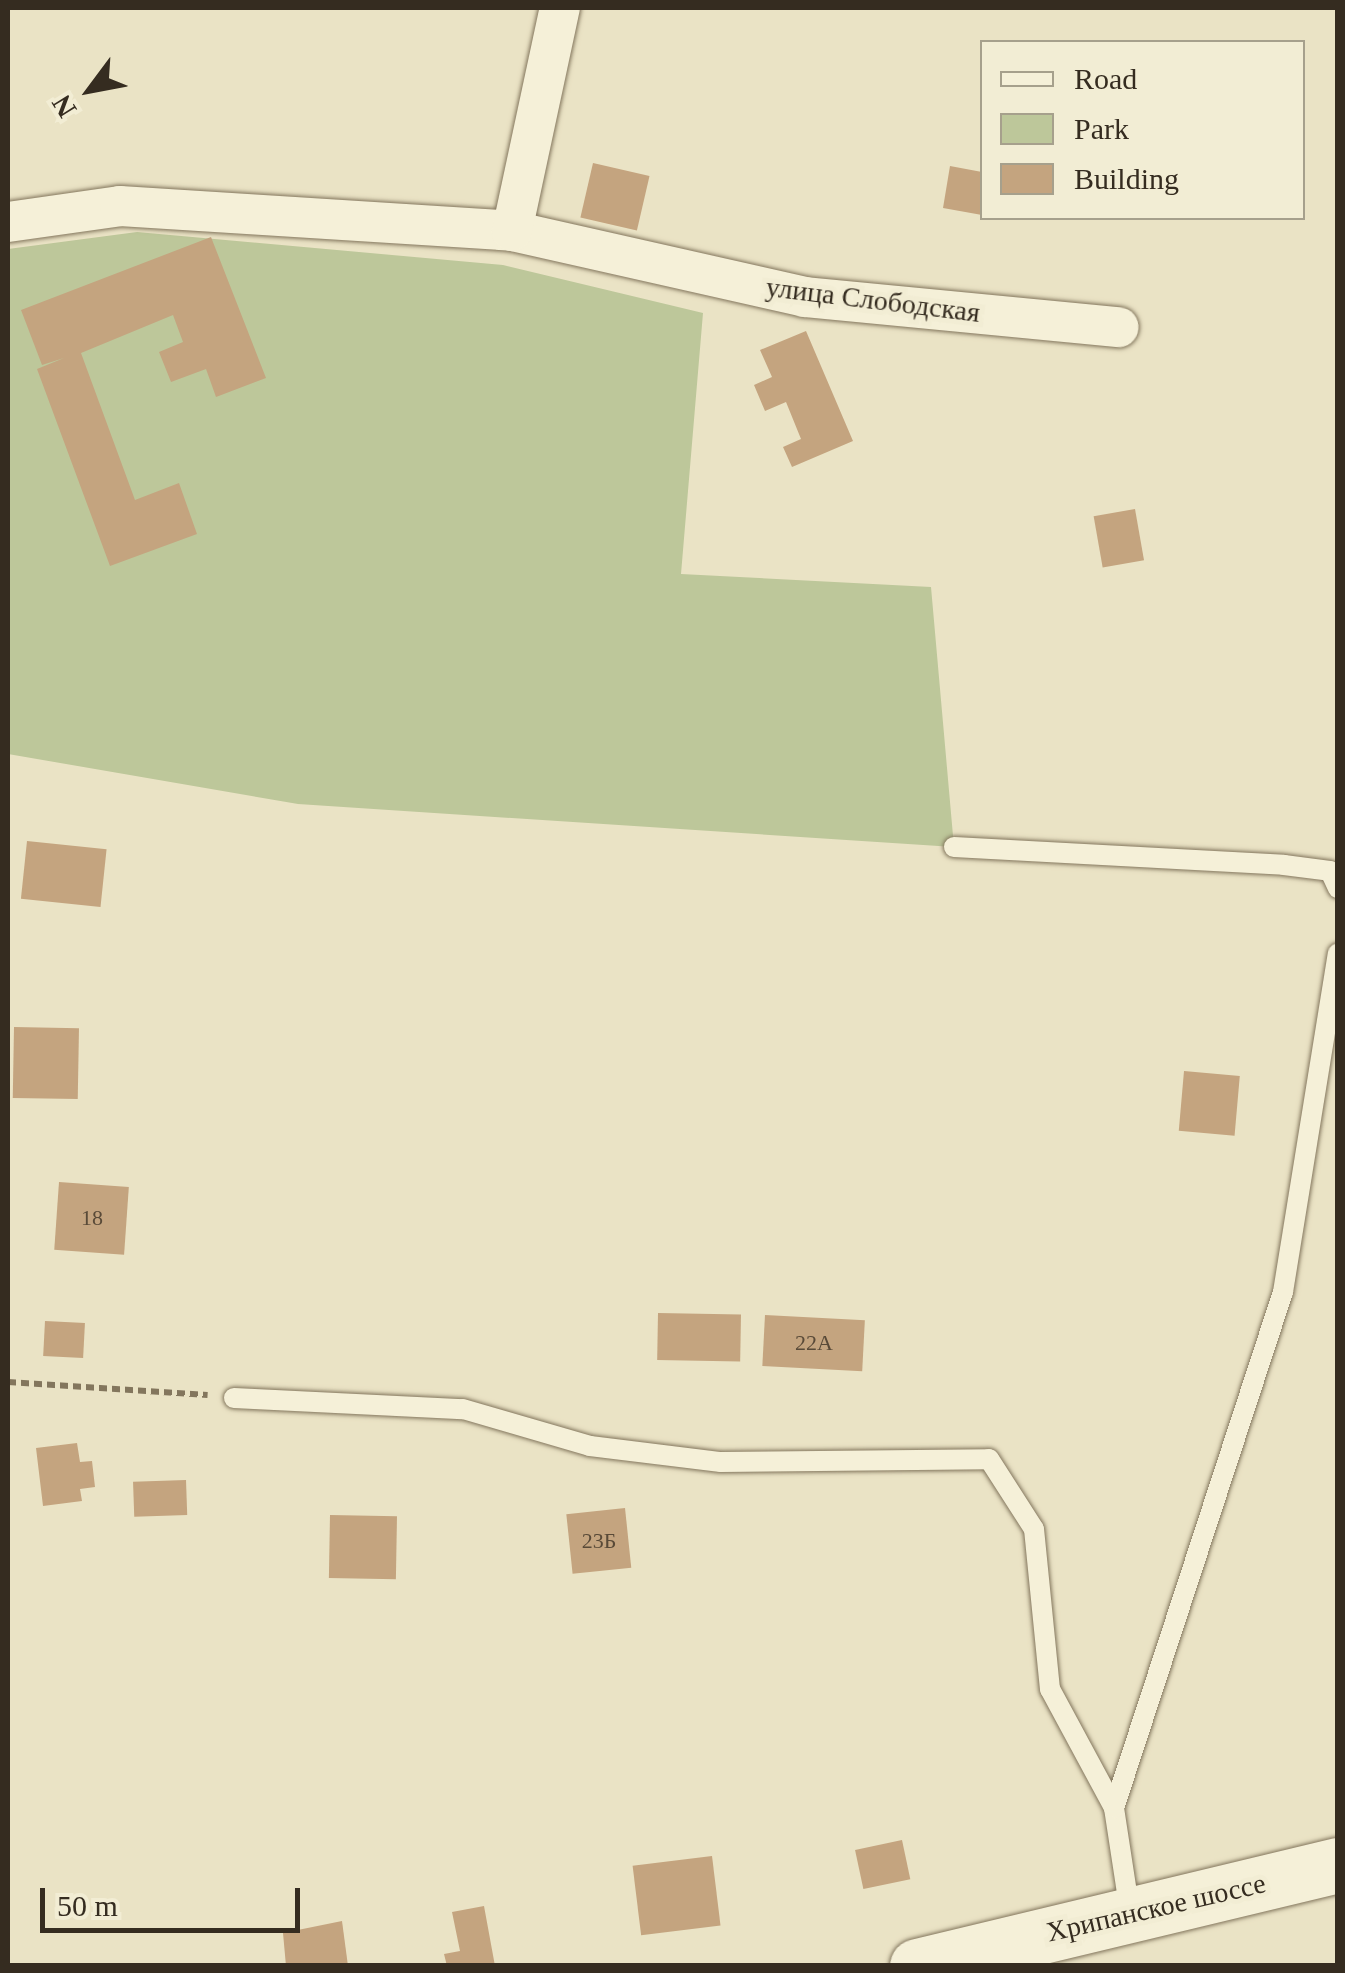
<!DOCTYPE html>
<meta charset="utf-8">
<style>
body{margin:0}
#map{position:relative;width:1345px;height:1973px;overflow:hidden;background:#eae3c5;font-family:Georgia,serif}
div>[style]{position:absolute}
.green>*{inset:0;background:#bdc79a}
.building>*{inset:0;background:#c4a47f;transform-origin:0 0}
.path>*{height:6px;margin-top:-3px;transform-origin:0;background:repeating-linear-gradient(90deg,#83765d 0 8px,transparent 0 13px)}
.roads{filter:drop-shadow(0 0 2px #83765d) drop-shadow(0 0 2px #83765d)}
.service>*{height:20px;margin:-10px;padding:0 10px;transform-origin:10px;border-radius:10px;background:#f5f0d8}
.minor>*{height:40px;margin:-20px;padding:0 20px;transform-origin:20px;border-radius:20px;background:#f5f0d8}
.secondary>*{height:55px;margin:-27.5px;padding:0 27.5px;transform-origin:27.5px;border-radius:27.5px;background:#f5f0d8}
span{translate:-50% -50%;white-space:nowrap;text-align:center;line-height:1.15;-webkit-text-stroke:10px #f2edd4;paint-order:stroke}
.number-label{font-size:22px;color:#594a38}
.number-label span{-webkit-text-stroke-width:0}
.street-label{font-size:28px;color:#352c20}
.frame{position:absolute;inset:0;border:10px solid #352c20;pointer-events:none}
.legend{position:absolute;left:980px;top:40px;width:325px;height:180px;box-sizing:border-box;background:#f2edd4;border:2px solid #a6a08c;margin:0;padding:12px 18px;list-style:none;font-size:30px;color:#352c20}
.legend li{display:flex;align-items:center;gap:20px;height:50px}
.legend b{width:50px;border:2px solid #a6a08c}
.north{position:absolute;left:40px;top:40px;width:100px;height:100px;-webkit-text-stroke:8px #f2edd4;paint-order:stroke;rotate:238deg;font-size:28px;font-weight:700;line-height:40px;text-align:center;color:#352c20}
.north::after{content:'';display:block;margin:auto;width:35px;height:45px;background:#352c20;clip-path:polygon(50% 0,100% 100%,50% 72%,0 100%)}
.scale{position:absolute;left:40px;top:1888px;width:260px;height:45px;box-sizing:border-box;border:5px solid #352c20;border-top:0;padding-left:12px;font-size:30px;line-height:35px;white-space:nowrap;color:#352c20;-webkit-text-stroke:8px #f2edd4;paint-order:stroke}
</style>
<div id="map">
<div class="green">
<div style="clip-path:polygon(137px 232px,503px 265px,703px 313px,681px 574px,931px 587px,954px 847px,298px 804px,8px 754px,8px 249px)"></div>
</div>
<div class="building">
<div style="left:593px;top:163px;width:58px;height:56px;rotate:13deg"></div>
<div style="clip-path:polygon(950px 166px,982px 172px,982px 215px,943px 208px)"></div>
<div style="clip-path:polygon(211px 237px,266px 378px,216px 397px,206px 369px,171px 382px,159px 352px,183px 342px,173px 315px,81px 353px,135px 500px,179px 483px,197px 534px,110px 566px,37px 369px,64px 358px,42px 365px,21px 310px)"></div>
<div style="clip-path:polygon(806px 331px,853px 441px,792px 467px,783px 447px,801px 439px,786px 402px,765px 411px,754px 385px,772px 377px,760px 350px)"></div>
<div style="left:1135px;top:509px;width:52px;height:42px;rotate:80deg"></div>
<div style="left:27px;top:841px;width:80px;height:58px;rotate:6deg"></div>
<div style="left:14px;top:1027px;width:65px;height:71px;rotate:1deg"></div>
<div style="left:1184px;top:1071px;width:56px;height:60px;rotate:5deg"></div>
<div style="left:59px;top:1182px;width:70px;height:68px;rotate:4deg"></div>
<div style="left:658px;top:1313px;width:83px;height:47px;rotate:1deg"></div>
<div style="left:765px;top:1315px;width:100px;height:51px;rotate:3deg"></div>
<div style="left:45px;top:1321px;width:40px;height:35px;rotate:3deg"></div>
<div style="clip-path:polygon(77px 1443px,80px 1462px,92px 1461px,95px 1487px,80px 1489px,82px 1501px,43px 1506px,36px 1448px)"></div>
<div style="left:186px;top:1480px;width:35px;height:53px;rotate:88deg"></div>
<div style="left:625px;top:1508px;width:60px;height:59px;rotate:84deg"></div>
<div style="left:330px;top:1515px;width:67px;height:63px;rotate:1deg"></div>
<div style="left:902px;top:1840px;width:40px;height:48px;rotate:78deg"></div>
<div style="left:712px;top:1856px;width:70px;height:80px;rotate:83deg"></div>
<div style="clip-path:polygon(484px 1906px,495px 1966px,447px 1966px,444px 1954px,460px 1951px,452px 1912px)"></div>
<div style="clip-path:polygon(342px 1921px,348px 1966px,286px 1966px,283px 1933px)"></div>
</div>
<div class="path">
<div style="left:8px;top:1382px;width:200px;rotate:3.7deg"></div>
</div>
<div class="roads">
<div class="service">
<div style="left:954px;top:847px;width:330px;rotate:3.1deg"></div>
<div style="left:1284px;top:865px;width:46px;rotate:7.4deg"></div>
<div style="left:1330px;top:871px;width:19px;rotate:65deg"></div>
<div style="left:234px;top:1398px;width:229px;rotate:2.8deg"></div>
<div style="left:463px;top:1409px;width:132px;rotate:16.2deg"></div>
<div style="left:590px;top:1446px;width:132px;rotate:7deg"></div>
<div style="left:721px;top:1462px;width:268px;rotate:-0.6deg"></div>
<div style="left:989px;top:1459px;width:83px;rotate:57.3deg"></div>
<div style="left:1034px;top:1529px;width:161px;rotate:84.3deg"></div>
<div style="left:1050px;top:1689px;width:135px;rotate:61.7deg"></div>
<div style="left:1114px;top:1808px;width:106px;rotate:81.3deg"></div>
<div style="left:1114px;top:1808px;width:543px;rotate:-71.87deg"></div>
<div style="left:1283px;top:1292px;width:343px;rotate:-80.8deg"></div>
</div>
<div class="minor">
<div style="left:8px;top:222px;width:113px;rotate:-8.1deg"></div>
<div style="left:120px;top:206px;width:393px;rotate:3.6deg"></div>
<div style="left:512px;top:231px;width:300px;rotate:12.7deg"></div>
<div style="left:805px;top:297px;width:315px;rotate:5.5deg"></div>
<div style="left:512px;top:231px;width:228px;rotate:-77.9deg"></div>
</div>
<div class="secondary">
<div style="left:917px;top:1966px;width:433px;rotate:-13.5deg"></div>
</div>
</div>
<div class="number-label">
<span style="left:92px;top:1218px">18</span>
<span style="left:814px;top:1343px">22А</span>
<span style="left:599px;top:1541px">23Б</span>
</div>
<div class="street-label">
<span style="left:873px;top:300px;rotate:7deg">улица Слободская</span>
<span style="left:1156px;top:1908px;rotate:-13deg">Хрипанское шоссе</span>
</div>
<div class="frame"></div>
<ul class="legend">
<li><b style="height:12px;background:#f5f0d8"></b>Road</li>
<li><b style="height:28px;background:#bdc79a"></b>Park</li>
<li><b style="height:28px;background:#c4a47f"></b>Building</li>
</ul>
<div class="north">N</div>
<div class="scale">50 m</div>
</div>
